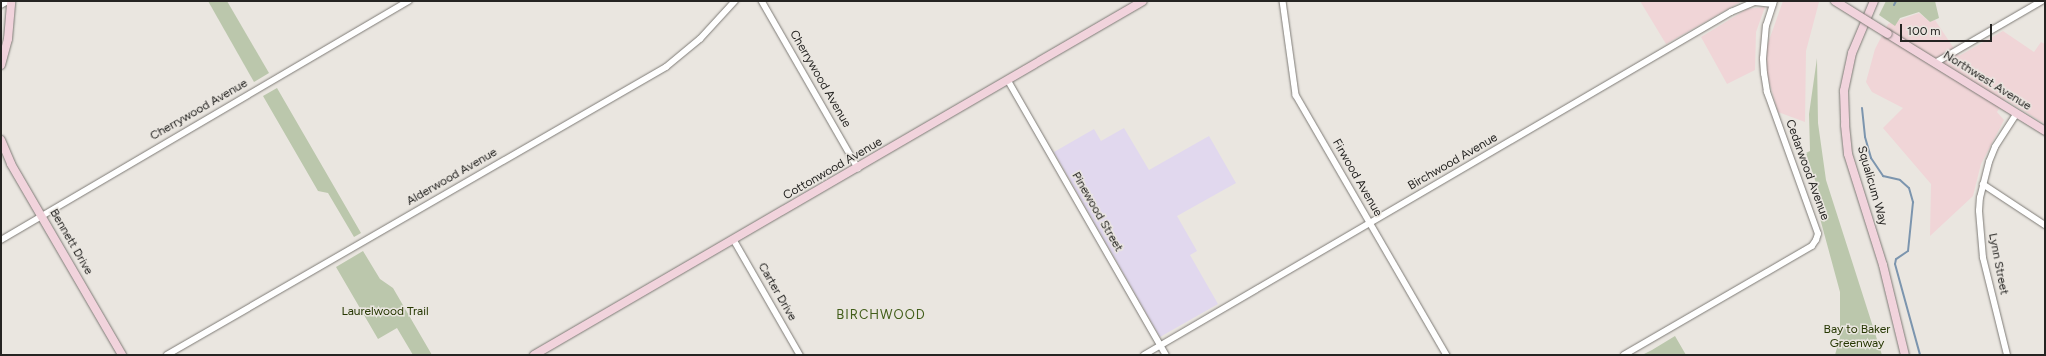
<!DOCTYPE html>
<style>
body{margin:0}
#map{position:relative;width:2046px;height:356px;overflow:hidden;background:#eae6e0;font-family:Figtree,sans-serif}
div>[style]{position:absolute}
.commercial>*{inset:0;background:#f0d5d7}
.education>*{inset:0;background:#e1d8ee}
.green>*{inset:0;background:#bbc7ac}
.stream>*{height:2px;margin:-1px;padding:0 1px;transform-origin:1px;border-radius:1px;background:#7c95ae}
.roads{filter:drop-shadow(0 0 1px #7e7b76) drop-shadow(0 0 1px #7e7b76)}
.street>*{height:5.5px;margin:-2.75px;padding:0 2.75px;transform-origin:2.75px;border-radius:2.75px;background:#fff}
.secondary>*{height:8px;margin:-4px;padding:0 4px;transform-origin:4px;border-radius:4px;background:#f1d3dc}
.bridges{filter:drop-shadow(0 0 1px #7e7b76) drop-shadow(0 0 1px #7e7b76)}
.secondary-bridge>*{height:8px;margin:-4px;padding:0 4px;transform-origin:4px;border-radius:4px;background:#f1d3dc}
span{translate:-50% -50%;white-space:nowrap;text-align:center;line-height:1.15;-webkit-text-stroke:3px #eae6e0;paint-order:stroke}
.street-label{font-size:12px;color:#252422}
.park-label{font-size:12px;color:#263702}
.neighbourhood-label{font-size:13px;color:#425e1a;letter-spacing:1px}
.frame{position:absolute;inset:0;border:2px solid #252422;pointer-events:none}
.scale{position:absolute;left:1900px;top:24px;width:92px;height:18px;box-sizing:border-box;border:2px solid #252422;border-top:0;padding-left:5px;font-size:12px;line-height:14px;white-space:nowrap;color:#252422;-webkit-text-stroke:3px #eae6e0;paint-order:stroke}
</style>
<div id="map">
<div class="commercial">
<div style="clip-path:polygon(1640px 1px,1742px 1px,1666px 44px)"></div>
<div style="clip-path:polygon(1783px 1px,1819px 2px,1806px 51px,1805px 122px,1778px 112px,1767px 74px,1767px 46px)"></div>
<div style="clip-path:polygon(1765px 7px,1756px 32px,1755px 70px,1727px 84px,1701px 37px,1747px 9px)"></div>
<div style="clip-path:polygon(1919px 13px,1930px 22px,1935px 20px,1959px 56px,2003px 31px,2034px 52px,2041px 42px,2045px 44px,2045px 124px,2005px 99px,1997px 112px,2004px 120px,1981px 164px,1973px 196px,1930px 236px,1931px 184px,1883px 128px,1903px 108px,1872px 92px,1866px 82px,1875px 49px,1888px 24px)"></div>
</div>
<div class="education">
<div style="clip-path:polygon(1124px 128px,1149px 170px,1209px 136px,1236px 183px,1177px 216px,1197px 251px,1190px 255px,1218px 304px,1160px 337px,1054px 152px,1094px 129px,1101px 141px)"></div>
</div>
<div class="green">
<div style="clip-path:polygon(208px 1px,227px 1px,269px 73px,254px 82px)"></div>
<div style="clip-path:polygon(1886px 1px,1935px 1px,1939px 18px,1930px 22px,1919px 12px,1900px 18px,1895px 26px,1879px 15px)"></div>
<div style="clip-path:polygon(1817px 58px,1818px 123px,1826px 180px,1882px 355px,1835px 355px,1840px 337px,1840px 292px,1818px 211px,1824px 207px,1806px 153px,1810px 151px,1809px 114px)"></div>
<div style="clip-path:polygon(277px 88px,361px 233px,354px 237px,328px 193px,318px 191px,263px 96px)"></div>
<div style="clip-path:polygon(363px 251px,380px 279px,393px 288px,432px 355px,413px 355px,397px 328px,378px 339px,336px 267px)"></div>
<div style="clip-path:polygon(1675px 336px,1686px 355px,1642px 355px,1652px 350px)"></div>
</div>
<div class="stream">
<div style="left:1894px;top:5px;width:4px;rotate:-63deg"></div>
<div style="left:1862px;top:108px;width:29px;rotate:84deg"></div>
<div style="left:1865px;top:137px;width:22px;rotate:74deg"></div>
<div style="left:1871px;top:158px;width:22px;rotate:56deg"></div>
<div style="left:1883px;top:176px;width:17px;rotate:13deg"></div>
<div style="left:1900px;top:180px;width:12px;rotate:42deg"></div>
<div style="left:1909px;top:188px;width:15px;rotate:74deg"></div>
<div style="left:1913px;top:202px;width:49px;rotate:95.8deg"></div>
<div style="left:1908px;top:251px;width:14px;rotate:146deg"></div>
<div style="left:1896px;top:259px;width:5px;rotate:101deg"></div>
<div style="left:1895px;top:264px;width:94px;rotate:74.6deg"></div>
</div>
<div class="roads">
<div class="street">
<div style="left:762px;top:1px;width:193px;rotate:60.1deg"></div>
<div style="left:1283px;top:1px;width:95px;rotate:82.1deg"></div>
<div style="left:1296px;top:95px;width:301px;rotate:59.9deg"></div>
<div style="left:1px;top:5px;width:8px;rotate:-30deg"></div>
<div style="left:1935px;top:63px;width:124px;rotate:-30.1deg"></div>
<div style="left:1008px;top:80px;width:317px;rotate:60.1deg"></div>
<div style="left:1983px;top:184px;width:74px;rotate:33.5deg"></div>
<div style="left:1px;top:240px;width:473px;rotate:-30.4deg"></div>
<div style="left:734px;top:240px;width:133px;rotate:60.1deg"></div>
<div style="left:167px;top:355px;width:576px;rotate:-29.99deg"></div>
<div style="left:666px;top:67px;width:44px;rotate:-39.5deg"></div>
<div style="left:700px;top:39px;width:52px;rotate:-47.4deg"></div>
<div style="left:1144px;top:355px;width:680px;rotate:-30.3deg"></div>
<div style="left:1731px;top:12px;width:26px;rotate:-23deg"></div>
<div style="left:1755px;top:2px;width:18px;rotate:6deg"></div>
<div style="left:1624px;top:355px;width:217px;rotate:-30.1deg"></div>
<div style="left:1812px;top:246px;width:7px;rotate:-56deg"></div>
<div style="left:1816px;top:240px;width:6px;rotate:-72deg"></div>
<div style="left:1818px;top:234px;width:151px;rotate:-109.8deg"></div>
<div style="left:1767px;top:92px;width:18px;rotate:-99deg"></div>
<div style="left:1764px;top:74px;width:15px;rotate:-94deg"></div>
<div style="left:1763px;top:59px;width:33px;rotate:-85deg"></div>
<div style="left:1766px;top:26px;width:25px;rotate:-72deg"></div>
<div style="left:2007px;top:355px;width:100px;rotate:-103.9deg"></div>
<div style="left:1983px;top:258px;width:47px;rotate:-94.9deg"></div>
<div style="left:1979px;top:211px;width:13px;rotate:-86deg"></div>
<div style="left:1980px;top:198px;width:37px;rotate:-76deg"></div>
<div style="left:1989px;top:162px;width:16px;rotate:-68deg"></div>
<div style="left:1995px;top:147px;width:40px;rotate:-57.1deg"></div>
</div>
<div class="secondary">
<div style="left:1874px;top:1px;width:56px;rotate:112.9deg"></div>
<div style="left:1852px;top:53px;width:39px;rotate:102deg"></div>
<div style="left:1844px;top:91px;width:34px;rotate:88deg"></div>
<div style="left:1845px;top:125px;width:29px;rotate:84deg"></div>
<div style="left:1848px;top:154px;width:116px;rotate:72.5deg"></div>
<div style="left:1883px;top:265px;width:93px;rotate:76.3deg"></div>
<div style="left:1888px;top:34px;width:185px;rotate:31.7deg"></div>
<div style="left:1px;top:65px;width:27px;rotate:-75deg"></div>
<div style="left:8px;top:39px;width:38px;rotate:-85deg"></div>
<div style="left:1px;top:140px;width:26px;rotate:67deg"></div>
<div style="left:11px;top:164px;width:221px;rotate:59.8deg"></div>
<div style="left:534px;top:355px;width:704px;rotate:-30.17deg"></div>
</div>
</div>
<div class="bridges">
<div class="secondary-bridge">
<div style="left:1835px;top:1px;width:62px;rotate:31.9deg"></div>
</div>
</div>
<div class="street-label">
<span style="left:820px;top:79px;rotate:60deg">Cherrywood Avenue</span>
<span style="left:1987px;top:81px;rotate:32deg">Northwest Avenue</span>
<span style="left:199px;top:110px;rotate:-30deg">Cherrywood Avenue</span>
<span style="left:1453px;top:162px;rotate:-30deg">Birchwood Avenue</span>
<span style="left:833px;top:169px;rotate:-30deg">Cottonwood Avenue</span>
<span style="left:1807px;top:170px;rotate:70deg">Cedarwood Avenue</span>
<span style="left:452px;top:177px;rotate:-30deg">Alderwood Avenue</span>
<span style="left:1357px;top:178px;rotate:60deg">Firwood Avenue</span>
<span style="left:1872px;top:186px;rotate:74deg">Squalicum Way</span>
<span style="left:1097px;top:212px;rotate:60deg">Pinewood Street</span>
<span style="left:71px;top:242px;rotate:60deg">Bennett Drive</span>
<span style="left:1998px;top:264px;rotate:79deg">Lynn Street</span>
<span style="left:777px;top:292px;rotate:60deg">Carter Drive</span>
</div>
<div class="park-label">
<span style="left:385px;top:312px">Laurelwood Trail</span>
<span style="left:1857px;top:337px">Bay to Baker<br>Greenway</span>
</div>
<div class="neighbourhood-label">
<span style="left:881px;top:315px">BIRCHWOOD</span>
</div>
<div class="frame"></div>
<div class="scale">100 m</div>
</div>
